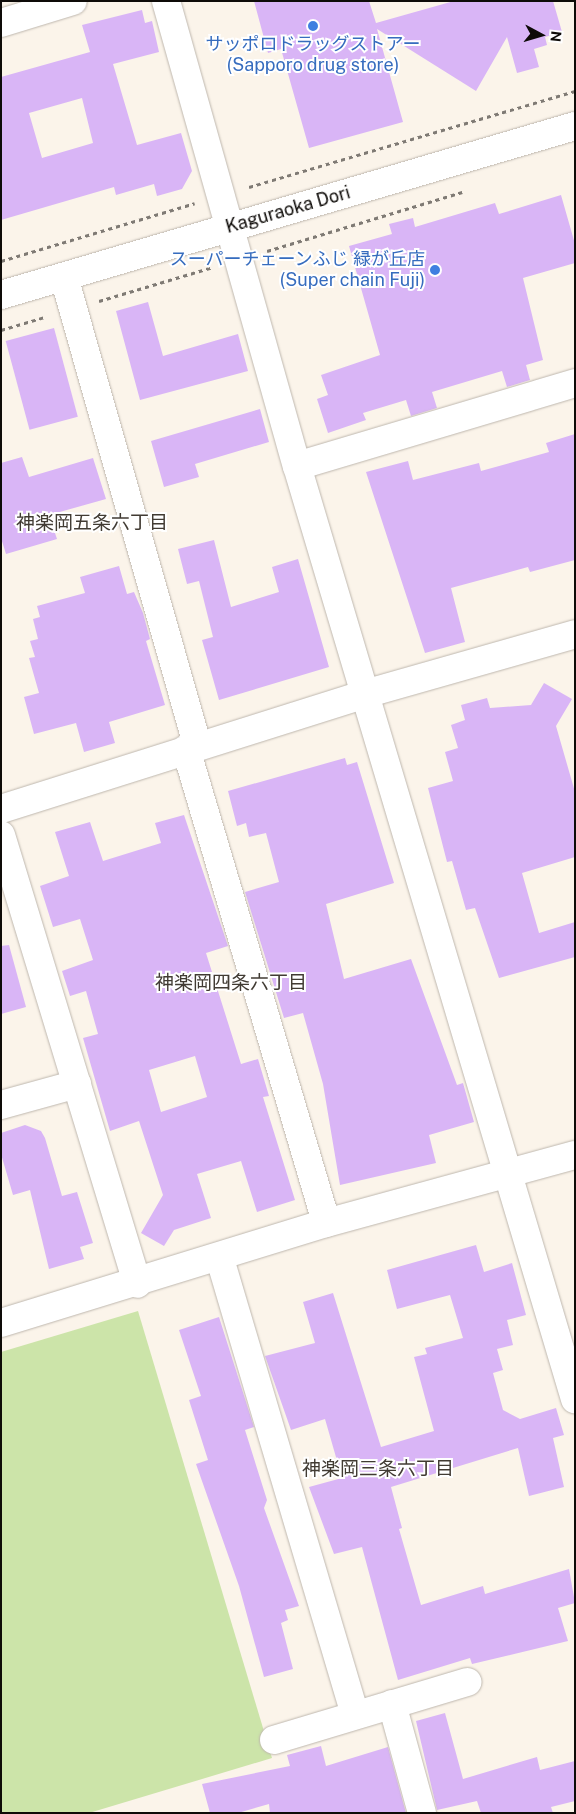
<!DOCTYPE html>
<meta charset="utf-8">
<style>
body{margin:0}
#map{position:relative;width:576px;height:1814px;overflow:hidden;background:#fbf4ea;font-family:"Public Sans","Noto Sans JP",sans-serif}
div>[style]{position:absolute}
.green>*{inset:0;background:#cce4a9}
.building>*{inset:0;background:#d9b5f6;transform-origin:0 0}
.path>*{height:3px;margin-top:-1.5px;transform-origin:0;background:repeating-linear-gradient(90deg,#7f7a74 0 4px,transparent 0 8px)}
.roads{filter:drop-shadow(0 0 1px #beb7ae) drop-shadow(0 0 1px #beb7ae)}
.minor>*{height:28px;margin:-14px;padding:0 14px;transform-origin:14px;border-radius:14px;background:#fff}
.tertiary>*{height:28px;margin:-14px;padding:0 14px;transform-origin:14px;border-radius:14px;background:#fff}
.dots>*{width:14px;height:14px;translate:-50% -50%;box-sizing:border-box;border:2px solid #fff;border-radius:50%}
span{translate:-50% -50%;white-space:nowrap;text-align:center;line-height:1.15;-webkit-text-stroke:4px #fff;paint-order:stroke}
.shop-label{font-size:18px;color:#366cbe}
.right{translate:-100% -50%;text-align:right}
.street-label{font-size:18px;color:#0e0b08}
.neighbourhood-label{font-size:19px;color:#413b33}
.frame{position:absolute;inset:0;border:2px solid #0e0b08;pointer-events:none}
.north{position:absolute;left:516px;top:10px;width:50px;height:50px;-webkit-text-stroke:4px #fff;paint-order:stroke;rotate:96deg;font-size:14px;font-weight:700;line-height:20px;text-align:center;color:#0e0b08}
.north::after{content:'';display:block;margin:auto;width:18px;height:22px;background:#0e0b08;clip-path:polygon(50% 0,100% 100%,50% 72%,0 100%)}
</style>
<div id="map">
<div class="green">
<div style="clip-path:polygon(138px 1311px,272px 1758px,89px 1813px,1px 1813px,1px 1352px)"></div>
</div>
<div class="building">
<div style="clip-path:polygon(254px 1px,369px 1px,376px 23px,454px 1px,553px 1px,562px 32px,545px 37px,547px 45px,534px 49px,539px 67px,517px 73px,507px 37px,476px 91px,377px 29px,403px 122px,309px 148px,281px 49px,268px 53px)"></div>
<div style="clip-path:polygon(evenodd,142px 10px,145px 23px,152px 21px,159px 52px,113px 64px,137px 145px,181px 133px,192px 171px,182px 189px,157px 196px,154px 184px,116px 195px,114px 187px,1px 220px,1px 77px,90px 52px,82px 25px,142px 10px,82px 98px,93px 143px,42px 158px,29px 113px,82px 98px)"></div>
<div style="clip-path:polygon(561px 195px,575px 244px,575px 263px,523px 278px,543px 360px,526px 365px,530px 380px,507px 387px,502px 371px,432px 392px,437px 408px,411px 416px,406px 400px,363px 413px,366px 420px,328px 433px,317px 399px,328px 395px,321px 375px,380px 355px,349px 246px,392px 234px,389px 224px,413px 218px,415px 227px,495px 203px,499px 214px)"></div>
<div style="clip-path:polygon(148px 302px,163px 356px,238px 334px,248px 371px,140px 400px,116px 311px)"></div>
<div style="left:54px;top:328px;width:92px;height:50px;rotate:75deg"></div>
<div style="clip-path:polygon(260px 409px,269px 442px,195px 464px,199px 477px,164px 487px,151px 441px)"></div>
<div style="clip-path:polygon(575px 434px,575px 560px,530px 572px,528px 567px,451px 588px,465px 642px,425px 653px,366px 472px,408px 461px,413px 480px,479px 463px,481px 471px,549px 452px,546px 443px)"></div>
<div style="clip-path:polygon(22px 457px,29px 477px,93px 458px,106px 499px,49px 515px,57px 539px,6px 554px,1px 538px,1px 463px)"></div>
<div style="clip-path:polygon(214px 540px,231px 607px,279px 592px,272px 567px,298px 559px,329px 667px,219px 700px,202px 640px,213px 637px,199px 581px,187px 584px,178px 549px)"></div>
<div style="clip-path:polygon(119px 566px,127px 594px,134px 592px,143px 613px,150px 639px,146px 641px,165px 705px,109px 722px,115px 743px,84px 752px,76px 723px,34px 734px,24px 697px,39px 693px,29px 658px,35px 657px,30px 641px,38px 639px,33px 619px,40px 617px,37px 606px,85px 593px,80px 577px)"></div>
<div style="clip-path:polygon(544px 683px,572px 699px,556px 726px,575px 792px,575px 857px,522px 873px,539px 933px,575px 922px,575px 957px,499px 978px,475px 908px,466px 910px,452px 861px,447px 862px,428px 788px,453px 781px,445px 752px,458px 748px,451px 725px,465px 720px,461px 705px,487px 698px,490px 708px,531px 705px)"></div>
<div style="clip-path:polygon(345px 758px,347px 765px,357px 762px,394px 883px,326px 904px,344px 979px,411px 959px,457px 1085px,463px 1083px,474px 1122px,429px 1135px,436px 1163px,340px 1185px,323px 1084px,303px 1013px,284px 1018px,245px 892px,279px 882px,266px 833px,249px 837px,246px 823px,237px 826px,228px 791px)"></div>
<div style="clip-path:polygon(evenodd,184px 815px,228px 946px,206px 953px,241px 1064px,258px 1059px,269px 1096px,263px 1097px,295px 1200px,257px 1212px,241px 1161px,197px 1174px,211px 1218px,174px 1230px,164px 1246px,141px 1233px,163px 1195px,139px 1121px,110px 1131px,83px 1038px,98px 1034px,86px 991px,70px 996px,62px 971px,93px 960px,80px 919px,53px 927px,40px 886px,69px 876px,55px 832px,90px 822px,103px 861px,161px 843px,155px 823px,184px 815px,195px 1056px,207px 1097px,161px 1112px,149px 1070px,195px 1056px)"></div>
<div style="clip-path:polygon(9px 945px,26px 1007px,1px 1014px,1px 946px)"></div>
<div style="clip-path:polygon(25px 1125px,41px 1131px,45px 1138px,62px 1196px,77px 1192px,93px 1243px,80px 1247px,84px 1259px,49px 1269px,30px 1190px,13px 1195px,1px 1154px,1px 1133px)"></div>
<div style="clip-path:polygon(476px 1245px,484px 1272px,512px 1263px,526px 1315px,507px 1320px,513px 1345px,497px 1349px,503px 1370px,493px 1373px,503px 1410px,520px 1419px,556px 1408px,564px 1435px,553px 1438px,564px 1487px,529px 1496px,518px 1448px,391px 1487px,402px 1528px,399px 1529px,421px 1605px,483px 1586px,485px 1594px,569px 1569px,575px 1603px,558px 1608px,568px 1641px,472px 1664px,470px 1658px,398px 1680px,362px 1547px,334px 1554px,309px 1487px,342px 1478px,325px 1419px,291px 1430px,265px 1356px,315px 1343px,303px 1302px,333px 1293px,381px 1447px,434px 1431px,414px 1357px,427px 1354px,425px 1348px,463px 1338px,450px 1295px,397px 1309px,387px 1270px)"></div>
<div style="clip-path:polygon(219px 1317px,254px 1427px,245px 1430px,267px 1500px,264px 1508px,299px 1606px,285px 1610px,288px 1620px,281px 1623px,293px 1669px,264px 1677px,239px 1586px,196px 1464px,208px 1460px,189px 1400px,201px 1396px,179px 1330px)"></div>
<div style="clip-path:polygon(445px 1713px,463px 1779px,537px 1757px,540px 1770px,575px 1761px,575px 1801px,551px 1807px,553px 1813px,481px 1813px,477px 1801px,437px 1810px,416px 1721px)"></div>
<div style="clip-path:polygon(321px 1746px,326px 1766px,388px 1747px,406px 1813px,270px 1813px,269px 1804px,238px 1813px,210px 1813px,202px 1784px,290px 1766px,287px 1755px)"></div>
</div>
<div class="path">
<div style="left:249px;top:187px;width:340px;rotate:-16.4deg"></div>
<div style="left:267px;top:251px;width:204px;rotate:-16.8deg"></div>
<div style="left:1px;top:261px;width:202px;rotate:-16.6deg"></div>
<div style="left:99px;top:301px;width:119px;rotate:-16.6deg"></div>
<div style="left:1px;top:330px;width:46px;rotate:-16.5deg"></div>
</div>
<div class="roads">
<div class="minor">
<div style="left:166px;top:1px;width:483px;rotate:74.3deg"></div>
<div style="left:297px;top:466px;width:974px;rotate:73.41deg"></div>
<div style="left:1px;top:23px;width:75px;rotate:-17deg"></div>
<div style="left:64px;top:277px;width:488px;rotate:74.1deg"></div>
<div style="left:297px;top:466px;width:290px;rotate:-16.6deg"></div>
<div style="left:186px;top:749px;width:494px;rotate:73.5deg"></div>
<div style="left:1px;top:809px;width:382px;rotate:-17.5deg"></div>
<div style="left:365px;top:694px;width:218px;rotate:-15.9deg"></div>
<div style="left:1px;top:835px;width:469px;rotate:73.1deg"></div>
<div style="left:1px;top:1105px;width:79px;rotate:-15.4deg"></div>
<div style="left:220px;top:1259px;width:475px;rotate:73.5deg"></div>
<div style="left:1px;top:1323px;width:340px;rotate:-17.1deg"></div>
<div style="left:326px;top:1223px;width:258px;rotate:-15.3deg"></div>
<div style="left:392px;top:1704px;width:113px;rotate:74.6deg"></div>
<div style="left:274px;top:1740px;width:202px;rotate:-16.7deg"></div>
</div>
<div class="tertiary">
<div style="left:1px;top:295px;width:598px;rotate:-16.41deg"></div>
</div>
</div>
<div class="dots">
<div style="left:313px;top:26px;background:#3f7fe0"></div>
<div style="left:435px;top:270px;background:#3f7fe0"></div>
</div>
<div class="shop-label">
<span style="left:313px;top:55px">サッポロドラッグストアー<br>(Sapporo drug store)</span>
<span class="right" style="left:425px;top:270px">スーパーチェーンふじ 緑が丘店<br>(Super chain Fuji)</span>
</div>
<div class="street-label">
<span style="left:288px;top:210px;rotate:-16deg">Kaguraoka Dori</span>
</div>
<div class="neighbourhood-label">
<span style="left:92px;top:523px">神楽岡五条六丁目</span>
<span style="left:231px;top:983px">神楽岡四条六丁目</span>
<span style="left:378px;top:1469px">神楽岡三条六丁目</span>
</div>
<div class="frame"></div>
<div class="north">N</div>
</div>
